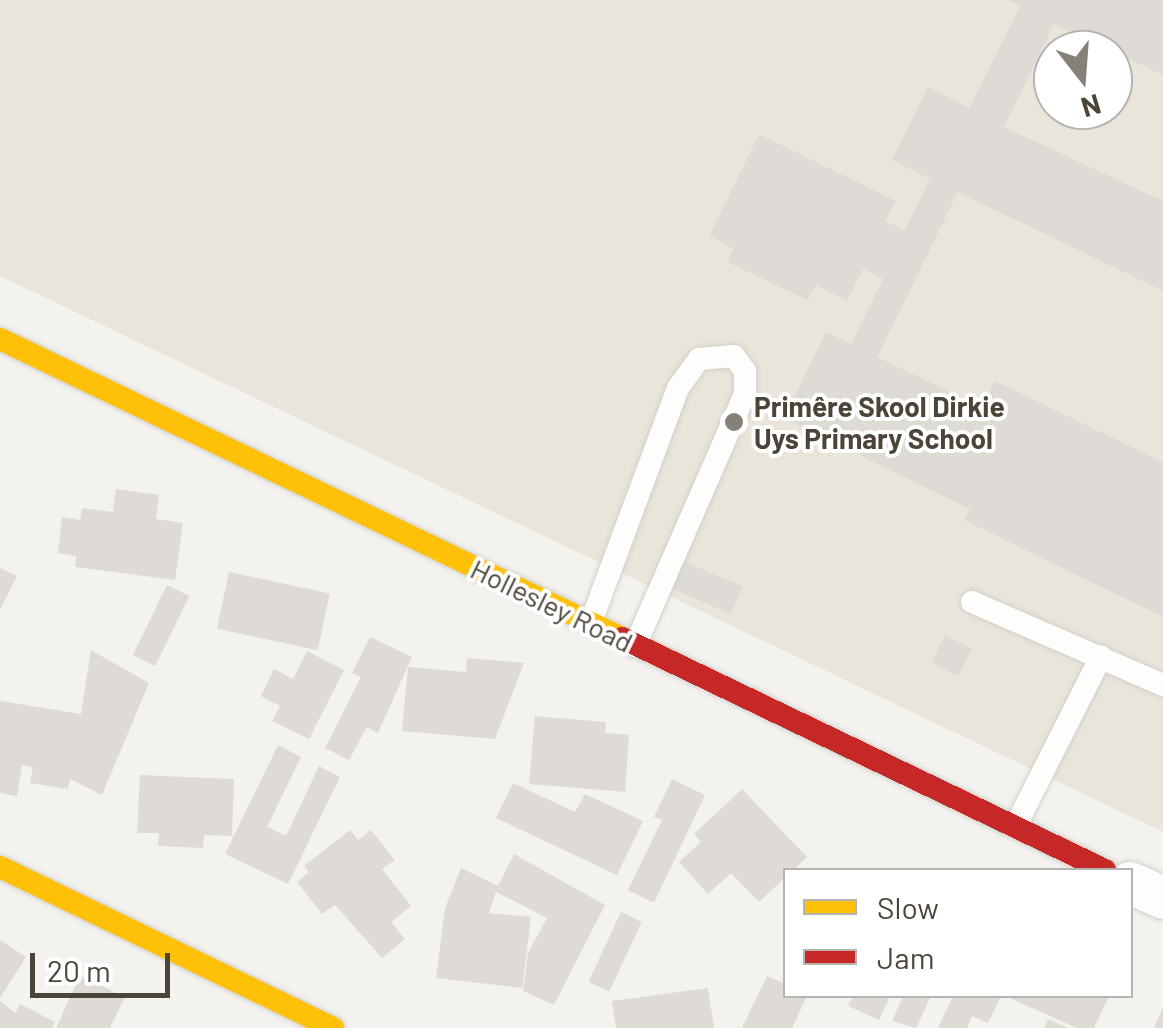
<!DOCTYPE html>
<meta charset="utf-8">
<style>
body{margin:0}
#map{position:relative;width:1163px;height:1028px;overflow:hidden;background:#f4f2ee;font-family:Barlow,sans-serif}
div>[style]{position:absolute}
.education>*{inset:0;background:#eae5da}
.building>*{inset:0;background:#dedbd6;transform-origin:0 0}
.roads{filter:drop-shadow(0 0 2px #d2d0cb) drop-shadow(0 0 2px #d2d0cb)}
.lane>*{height:22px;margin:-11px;padding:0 11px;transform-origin:11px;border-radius:11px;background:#fdfdfc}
.street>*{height:42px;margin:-21px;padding:0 21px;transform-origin:21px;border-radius:21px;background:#fdfdfc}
.slow>*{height:22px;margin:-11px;padding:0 11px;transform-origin:11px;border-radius:11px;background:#ffc107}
.jam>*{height:22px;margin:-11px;padding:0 11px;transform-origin:11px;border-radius:11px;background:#c62828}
.dots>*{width:28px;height:28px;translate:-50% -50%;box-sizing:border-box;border:5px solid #fff;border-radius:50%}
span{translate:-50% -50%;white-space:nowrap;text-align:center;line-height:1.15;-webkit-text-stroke:8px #fff;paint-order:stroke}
.poi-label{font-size:28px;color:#4b4439;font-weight:700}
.left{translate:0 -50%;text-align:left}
.street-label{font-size:28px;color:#4b4439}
.legend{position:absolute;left:783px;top:868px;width:350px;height:130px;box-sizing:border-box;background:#fff;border:2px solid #b7b4b0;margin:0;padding:12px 18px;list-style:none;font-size:30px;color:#4b4439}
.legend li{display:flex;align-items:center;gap:20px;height:50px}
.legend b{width:50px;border:2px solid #b7b4b0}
.north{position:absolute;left:1033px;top:30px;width:100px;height:100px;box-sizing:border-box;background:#fff;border:2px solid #b7b4b0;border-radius:50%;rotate:163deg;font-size:28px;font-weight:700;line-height:40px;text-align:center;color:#4b4439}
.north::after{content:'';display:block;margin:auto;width:35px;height:45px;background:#868178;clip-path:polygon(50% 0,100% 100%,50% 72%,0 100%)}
.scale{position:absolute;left:30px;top:953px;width:140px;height:45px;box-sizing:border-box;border:5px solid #4b4439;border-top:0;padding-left:12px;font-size:30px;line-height:35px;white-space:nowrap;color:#4b4439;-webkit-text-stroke:8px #fff;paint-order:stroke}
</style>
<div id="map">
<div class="education">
<div style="clip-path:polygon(evenodd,0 0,1163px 0,1163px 832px,0 276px,0 0,1053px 50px,1113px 50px,1113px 110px,1053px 110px,1053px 50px)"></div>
</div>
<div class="building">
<div style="clip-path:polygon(1008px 0,1163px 0,1163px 75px,1054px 24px,1004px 127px,1163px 201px,1163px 291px,958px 192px,877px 357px,982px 407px,995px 381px,1163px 462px,1163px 617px,964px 520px,970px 509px,784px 418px,826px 332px,851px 344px,883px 279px,863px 269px,847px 301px,816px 285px,808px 300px,727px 262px,734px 249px,709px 236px,759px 134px,896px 201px,885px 221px,905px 230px,930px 179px,892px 160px,928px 87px,969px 108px,1020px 6px)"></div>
<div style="clip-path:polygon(116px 489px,159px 495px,156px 519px,183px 523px,175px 580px,75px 567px,76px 556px,58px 553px,62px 517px,80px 520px,82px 508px,113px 512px)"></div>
<div style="left:683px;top:561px;width:65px;height:30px;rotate:23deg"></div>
<div style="clip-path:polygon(0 568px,17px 576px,0 610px)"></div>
<div style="left:229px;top:572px;width:103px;height:58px;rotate:12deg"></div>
<div style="left:167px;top:585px;width:25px;height:78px;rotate:26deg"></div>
<div style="left:945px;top:635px;width:30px;height:31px;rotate:26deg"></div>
<div style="clip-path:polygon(370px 637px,412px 657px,378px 733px,367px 727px,349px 760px,325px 748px,361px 677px,352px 673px)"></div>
<div style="clip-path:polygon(91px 650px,149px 683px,102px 795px,70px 779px,68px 789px,30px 783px,33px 767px,22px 765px,17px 796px,0 793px,0 701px,81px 714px)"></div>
<div style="clip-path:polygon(307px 651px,344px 670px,309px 739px,272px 721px,280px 706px,261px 696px,274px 669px,293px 679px)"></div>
<div style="clip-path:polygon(467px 658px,524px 663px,495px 739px,402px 731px,408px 667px,466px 672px)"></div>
<div style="clip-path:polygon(535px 716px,606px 722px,605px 733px,629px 735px,625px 792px,529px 784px)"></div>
<div style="clip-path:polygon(278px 745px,301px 757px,267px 827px,286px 836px,319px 766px,340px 777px,288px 884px,225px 854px)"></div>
<div style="clip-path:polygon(140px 775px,234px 779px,232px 836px,204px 835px,203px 848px,158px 846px,159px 833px,137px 833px)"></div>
<div style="clip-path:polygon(672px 779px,705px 795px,654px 903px,628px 890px,662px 820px,654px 817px)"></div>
<div style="clip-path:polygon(513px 783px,575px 812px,585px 794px,643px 821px,617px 875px,496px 818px)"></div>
<div style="clip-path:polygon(742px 789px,807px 857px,759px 902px,731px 873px,708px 894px,679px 862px,701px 842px,694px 834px)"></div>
<div style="clip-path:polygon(350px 830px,358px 840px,371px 830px,395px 860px,382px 869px,411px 906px,391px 922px,405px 939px,382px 958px,335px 905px,322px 914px,297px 882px,309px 872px,304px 866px)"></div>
<div style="clip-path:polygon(514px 854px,605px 905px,554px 1005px,523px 991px,528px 953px,547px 918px,496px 892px,489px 913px,531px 917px,522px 988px,436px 978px,445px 908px,461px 868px,498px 886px)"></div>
<div style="left:621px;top:912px;width:23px;height:77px;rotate:25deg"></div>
<div style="clip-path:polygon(0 940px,26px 957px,0 998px)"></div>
<div style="clip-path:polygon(80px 976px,125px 997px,110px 1028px,56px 1028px)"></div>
<div style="clip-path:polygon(767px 976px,786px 984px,786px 996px,807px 996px,792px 1028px,742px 1028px)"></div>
<div style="clip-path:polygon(708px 988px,714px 1028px,616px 1028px,612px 1001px)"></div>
<div style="clip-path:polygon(853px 996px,890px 996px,879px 1020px,848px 1006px)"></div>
<div style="clip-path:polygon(903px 996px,931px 996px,916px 1028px,892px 1021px)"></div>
<div style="clip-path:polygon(953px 996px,1001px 996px,988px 1023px,972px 1016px,967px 1028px,938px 1028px)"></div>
<div style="clip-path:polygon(1005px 996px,1109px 996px,1094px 1028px,1077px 1028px)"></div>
<div style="clip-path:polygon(0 1001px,15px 1013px,20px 1004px,55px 1022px,52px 1028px,0 1028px)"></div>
<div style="clip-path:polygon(1163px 1007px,1163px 1028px,1154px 1028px)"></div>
<div style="clip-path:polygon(1048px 1019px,1068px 1028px,1044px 1028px)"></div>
</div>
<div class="roads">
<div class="lane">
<div style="left:972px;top:602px;width:208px;rotate:23.5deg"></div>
<div style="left:591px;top:622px;width:250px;rotate:-69.6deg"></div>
<div style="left:678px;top:388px;width:36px;rotate:-54deg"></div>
<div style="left:699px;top:359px;width:35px;rotate:-5deg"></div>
<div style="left:734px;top:356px;width:19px;rotate:54deg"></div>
<div style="left:745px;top:371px;width:23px;rotate:90deg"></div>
<div style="left:745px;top:394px;width:275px;rotate:113.6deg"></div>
<div style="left:1015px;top:827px;width:191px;rotate:-63.2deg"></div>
</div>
<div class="street">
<div style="left:1130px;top:883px;width:36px;rotate:24deg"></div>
</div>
<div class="slow">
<div style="left:0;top:339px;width:690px;rotate:25.67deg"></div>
<div style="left:0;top:867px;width:370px;rotate:25.8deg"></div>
</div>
<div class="jam">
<div style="left:622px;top:638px;width:536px;rotate:25.66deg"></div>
</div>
</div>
<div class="dots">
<div style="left:734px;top:422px;background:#868178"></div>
</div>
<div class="poi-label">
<span class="left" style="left:754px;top:422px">Primêre Skool Dirkie<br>Uys Primary School</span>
</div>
<div class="street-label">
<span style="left:552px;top:605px;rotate:26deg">Hollesley Road</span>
</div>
<ul class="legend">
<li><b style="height:12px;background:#ffc107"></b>Slow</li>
<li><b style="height:12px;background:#c62828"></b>Jam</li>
</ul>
<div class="north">N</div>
<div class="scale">20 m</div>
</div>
